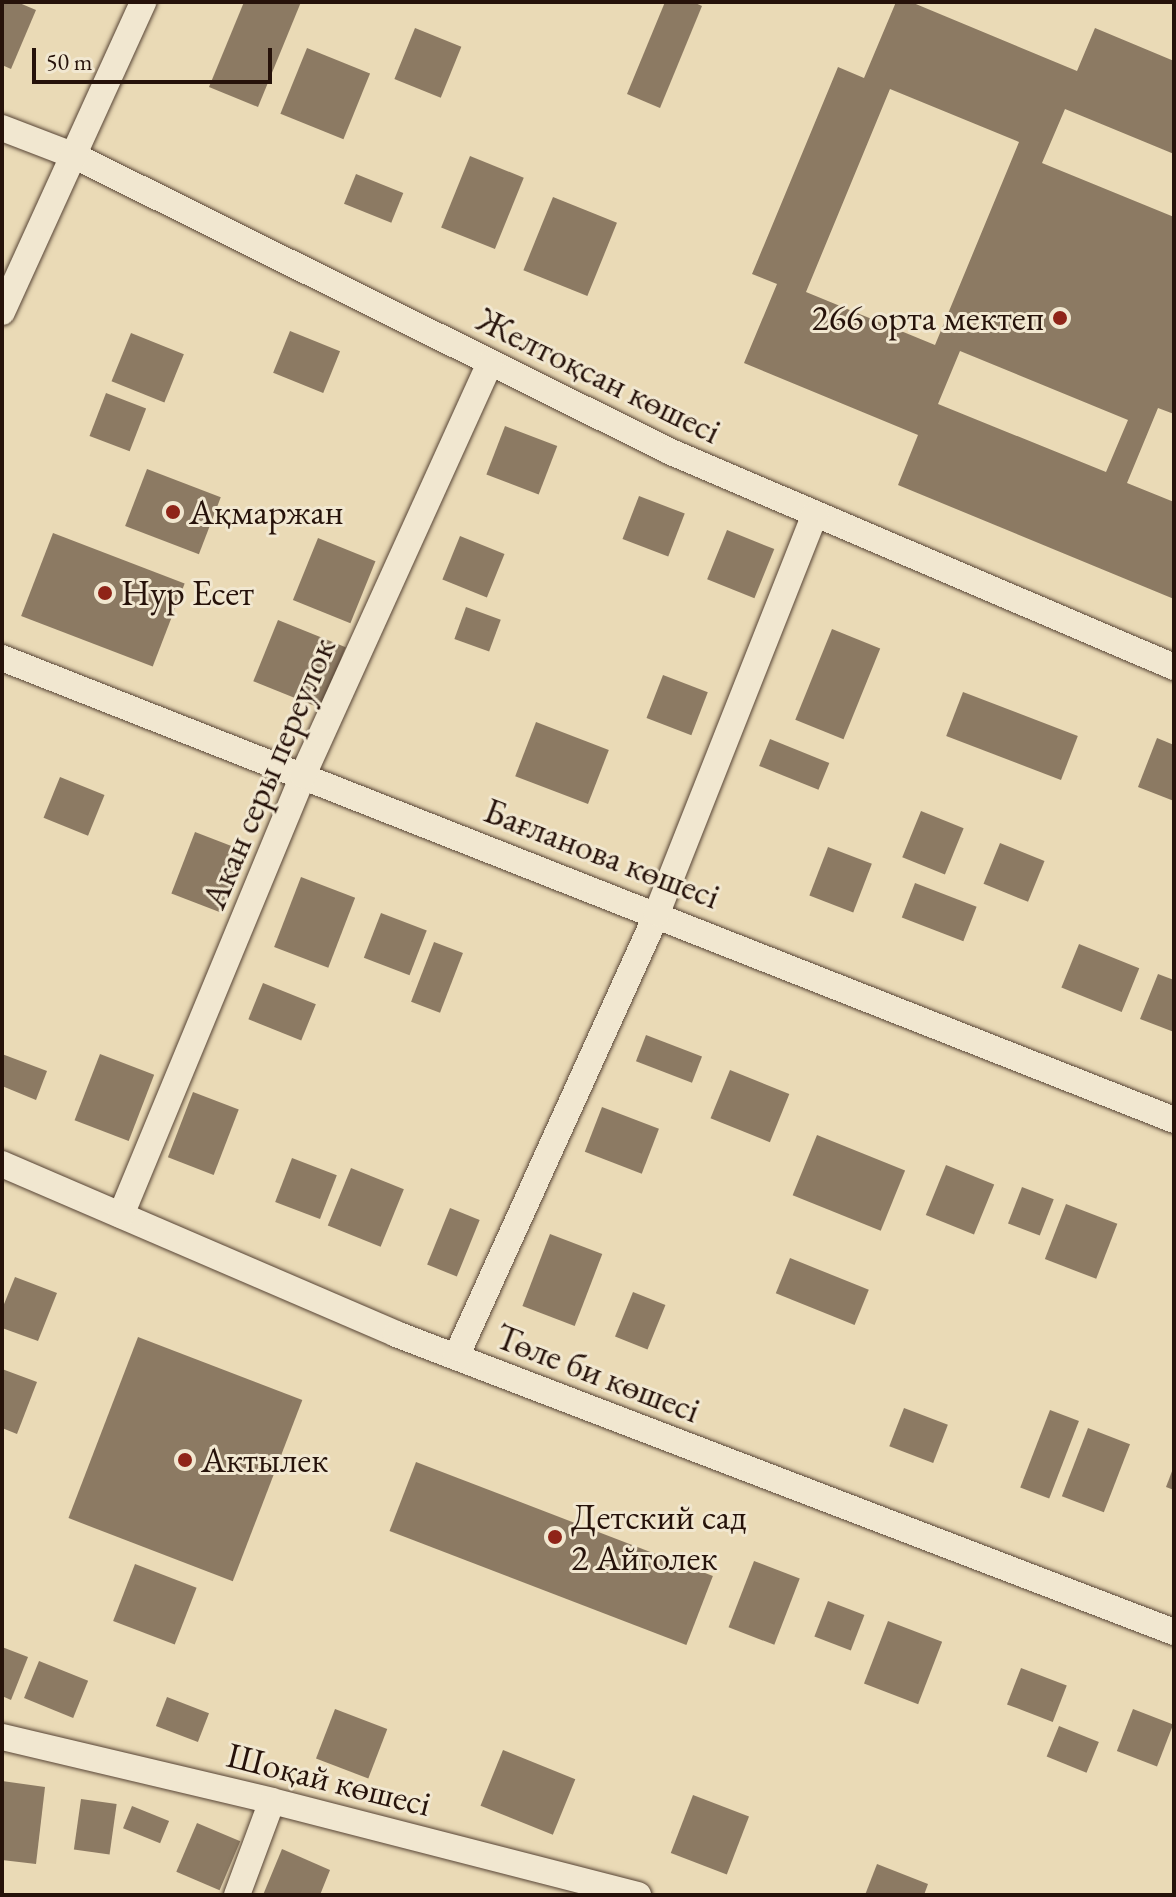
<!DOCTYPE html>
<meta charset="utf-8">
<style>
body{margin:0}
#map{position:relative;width:1176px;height:1897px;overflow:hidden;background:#eadab6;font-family:"EB Garamond",serif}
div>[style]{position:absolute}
.building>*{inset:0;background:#8c7a63;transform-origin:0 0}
.roads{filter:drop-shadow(0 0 2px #574435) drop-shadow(0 0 2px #574435)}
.street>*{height:26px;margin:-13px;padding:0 13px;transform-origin:13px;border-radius:13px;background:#f1e7d0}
.dots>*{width:22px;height:22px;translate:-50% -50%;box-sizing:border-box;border:4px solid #f1e7d0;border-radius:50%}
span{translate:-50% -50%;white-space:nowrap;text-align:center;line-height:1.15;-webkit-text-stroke:6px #f1e7d0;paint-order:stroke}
.poi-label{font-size:36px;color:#26120a}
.right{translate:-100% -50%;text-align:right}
.left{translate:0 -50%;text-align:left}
.street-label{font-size:36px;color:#26120a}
.frame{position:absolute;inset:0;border:4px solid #26120a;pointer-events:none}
.scale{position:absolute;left:32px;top:48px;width:240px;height:36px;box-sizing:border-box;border:4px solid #26120a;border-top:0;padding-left:10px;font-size:24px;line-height:28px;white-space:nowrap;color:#26120a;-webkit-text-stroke:6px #f1e7d0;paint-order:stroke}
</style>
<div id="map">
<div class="building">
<div style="clip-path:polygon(2px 2px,17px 2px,36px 10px,11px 69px,2px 65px)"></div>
<div style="clip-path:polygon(244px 2px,301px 2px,258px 107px,209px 87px)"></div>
<div style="clip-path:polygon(665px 2px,693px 2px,702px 6px,660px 108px,627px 94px)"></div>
<div style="clip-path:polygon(evenodd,896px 2px,911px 2px,1077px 71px,1095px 28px,1174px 61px,1174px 154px,1065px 109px,1042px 163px,1174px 217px,1174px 414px,1158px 408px,1127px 483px,1174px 502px,1174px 599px,898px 485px,918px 435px,744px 363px,777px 284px,752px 274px,838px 67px,864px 78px,896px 2px,890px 89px,1019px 142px,935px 345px,806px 292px,890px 89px,896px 2px,960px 351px,1128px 420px,1106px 472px,938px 404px,960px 351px)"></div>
<div style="left:415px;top:28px;width:50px;height:55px;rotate:22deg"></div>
<div style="left:307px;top:48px;width:68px;height:71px;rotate:22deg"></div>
<div style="left:470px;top:156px;width:58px;height:77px;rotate:22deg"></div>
<div style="left:356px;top:174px;width:51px;height:32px;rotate:22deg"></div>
<div style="left:553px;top:197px;width:69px;height:79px;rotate:22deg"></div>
<div style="left:290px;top:331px;width:54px;height:45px;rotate:22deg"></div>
<div style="left:131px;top:333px;width:57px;height:52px;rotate:22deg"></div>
<div style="left:106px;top:393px;width:43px;height:46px;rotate:21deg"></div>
<div style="left:505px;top:426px;width:56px;height:52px;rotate:21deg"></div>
<div style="left:147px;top:469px;width:79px;height:61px;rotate:21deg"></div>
<div style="left:639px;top:496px;width:49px;height:46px;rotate:21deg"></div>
<div style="left:727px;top:530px;width:51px;height:53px;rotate:22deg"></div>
<div style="left:53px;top:533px;width:141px;height:89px;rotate:21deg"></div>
<div style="left:460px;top:536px;width:48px;height:47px;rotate:22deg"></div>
<div style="left:318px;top:538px;width:62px;height:67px;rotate:22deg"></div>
<div style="left:466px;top:607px;width:37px;height:34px;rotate:20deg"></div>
<div style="left:278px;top:620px;width:73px;height:66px;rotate:22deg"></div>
<div style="left:832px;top:629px;width:52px;height:98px;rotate:22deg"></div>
<div style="left:663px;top:675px;width:48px;height:46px;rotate:21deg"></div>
<div style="left:963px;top:692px;width:123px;height:47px;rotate:21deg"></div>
<div style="left:536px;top:722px;width:78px;height:58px;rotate:21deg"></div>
<div style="clip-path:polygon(1157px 738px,1174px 745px,1174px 801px,1138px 787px)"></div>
<div style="left:770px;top:739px;width:64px;height:29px;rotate:22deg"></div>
<div style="left:60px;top:777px;width:48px;height:44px;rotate:22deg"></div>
<div style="left:921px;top:811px;width:46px;height:50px;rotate:22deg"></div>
<div style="left:195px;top:832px;width:55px;height:66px;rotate:21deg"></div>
<div style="left:1000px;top:843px;width:48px;height:44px;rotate:22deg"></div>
<div style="left:828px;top:847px;width:47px;height:52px;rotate:21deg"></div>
<div style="left:301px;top:877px;width:58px;height:75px;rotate:21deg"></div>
<div style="left:915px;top:883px;width:66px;height:37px;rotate:21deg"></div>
<div style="left:381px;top:913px;width:49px;height:48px;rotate:21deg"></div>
<div style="left:434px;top:942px;width:31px;height:64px;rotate:21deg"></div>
<div style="left:1079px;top:944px;width:65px;height:47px;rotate:22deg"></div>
<div style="clip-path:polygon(1158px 974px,1174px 980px,1174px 1032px,1140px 1019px)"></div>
<div style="left:263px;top:983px;width:57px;height:39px;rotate:22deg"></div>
<div style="left:646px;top:1035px;width:60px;height:28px;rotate:21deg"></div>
<div style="clip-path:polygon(2px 1054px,47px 1071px,36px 1100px,2px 1086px)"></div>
<div style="left:100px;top:1054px;width:58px;height:71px;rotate:21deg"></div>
<div style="left:730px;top:1070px;width:64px;height:52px;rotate:22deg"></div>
<div style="left:193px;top:1092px;width:49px;height:70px;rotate:21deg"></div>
<div style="left:602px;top:1107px;width:61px;height:48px;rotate:21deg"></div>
<div style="left:817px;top:1135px;width:95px;height:65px;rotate:22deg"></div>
<div style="left:292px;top:1158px;width:48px;height:47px;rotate:21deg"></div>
<div style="left:946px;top:1165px;width:52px;height:54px;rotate:22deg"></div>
<div style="left:351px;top:1168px;width:57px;height:62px;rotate:22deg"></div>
<div style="left:1022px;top:1187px;width:34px;height:39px;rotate:21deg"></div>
<div style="left:1066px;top:1204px;width:55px;height:59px;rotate:21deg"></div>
<div style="left:450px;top:1208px;width:32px;height:61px;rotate:22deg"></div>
<div style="left:550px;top:1234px;width:56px;height:77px;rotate:21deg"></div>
<div style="left:790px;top:1258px;width:85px;height:38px;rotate:22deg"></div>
<div style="clip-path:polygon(15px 1277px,57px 1293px,38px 1341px,2px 1328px,2px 1309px)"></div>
<div style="left:633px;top:1292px;width:35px;height:48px;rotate:22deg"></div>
<div style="left:138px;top:1337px;width:176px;height:194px;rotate:21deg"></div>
<div style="clip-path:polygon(2px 1369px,37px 1382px,17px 1434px,2px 1428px)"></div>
<div style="left:904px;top:1408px;width:47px;height:41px;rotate:21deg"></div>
<div style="left:1050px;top:1410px;width:31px;height:83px;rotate:21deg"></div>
<div style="left:1088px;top:1428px;width:45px;height:73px;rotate:21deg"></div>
<div style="left:416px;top:1462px;width:318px;height:74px;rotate:21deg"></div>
<div style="clip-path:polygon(1174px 1466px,1174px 1490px,1166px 1487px)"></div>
<div style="left:754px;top:1561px;width:49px;height:71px;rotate:21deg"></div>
<div style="left:135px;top:1564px;width:66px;height:61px;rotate:21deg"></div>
<div style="left:828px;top:1601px;width:39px;height:38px;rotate:21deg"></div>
<div style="left:888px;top:1621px;width:58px;height:67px;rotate:21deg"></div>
<div style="clip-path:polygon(2px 1647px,28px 1657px,11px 1700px,2px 1696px)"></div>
<div style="left:39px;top:1661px;width:53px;height:40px;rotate:22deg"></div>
<div style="left:1021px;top:1668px;width:49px;height:39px;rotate:21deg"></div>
<div style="left:167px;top:1697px;width:45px;height:31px;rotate:21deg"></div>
<div style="left:335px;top:1709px;width:56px;height:53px;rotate:21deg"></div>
<div style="left:1133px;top:1709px;width:43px;height:45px;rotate:21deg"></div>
<div style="left:1059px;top:1726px;width:43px;height:33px;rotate:22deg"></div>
<div style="left:503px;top:1750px;width:78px;height:60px;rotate:22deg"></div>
<div style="clip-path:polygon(2px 1781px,45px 1787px,36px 1864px,2px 1860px)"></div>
<div style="left:693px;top:1795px;width:60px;height:62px;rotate:21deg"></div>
<div style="left:81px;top:1799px;width:36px;height:51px;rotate:8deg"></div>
<div style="left:132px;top:1806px;width:40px;height:24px;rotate:22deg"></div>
<div style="left:197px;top:1823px;width:47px;height:53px;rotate:23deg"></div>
<div style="clip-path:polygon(282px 1849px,330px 1870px,320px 1895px,263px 1895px)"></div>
<div style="clip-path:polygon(877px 1864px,928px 1884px,924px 1895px,865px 1895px)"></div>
</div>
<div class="roads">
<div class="street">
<div style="left:2px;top:128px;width:78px;rotate:21deg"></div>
<div style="left:75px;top:156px;width:665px;rotate:26.41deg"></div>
<div style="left:671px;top:452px;width:547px;rotate:23.14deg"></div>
<div style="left:2px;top:312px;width:341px;rotate:-65.5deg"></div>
<div style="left:2px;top:658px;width:1260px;rotate:21.51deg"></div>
<div style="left:2px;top:1164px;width:429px;rotate:23.3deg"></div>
<div style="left:396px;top:1334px;width:833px;rotate:20.96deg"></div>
<div style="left:121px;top:1215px;width:476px;rotate:-67.5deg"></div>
<div style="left:303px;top:775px;width:452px;rotate:-65.6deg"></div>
<div style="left:456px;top:1357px;width:487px;rotate:-65.6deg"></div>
<div style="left:657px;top:913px;width:429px;rotate:-68.4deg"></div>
<div style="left:2px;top:1737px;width:277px;rotate:13.3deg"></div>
<div style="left:272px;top:1801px;width:378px;rotate:14.4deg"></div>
<div style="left:237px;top:1895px;width:100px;rotate:-69.6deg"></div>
</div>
</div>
<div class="dots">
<div style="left:1060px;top:318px;background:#8f2418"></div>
<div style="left:173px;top:512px;background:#8f2418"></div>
<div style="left:105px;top:593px;background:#8f2418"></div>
<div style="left:185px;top:1460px;background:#8f2418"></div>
<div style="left:555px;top:1537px;background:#8f2418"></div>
</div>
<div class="poi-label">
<span class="right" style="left:1044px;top:318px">266 орта мектеп</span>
<span class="left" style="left:189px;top:512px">Ақмаржан</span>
<span class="left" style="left:121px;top:593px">Нур Есет</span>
<span class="left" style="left:201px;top:1460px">Актылек</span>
<span class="left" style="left:571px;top:1537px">Детский сад<br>2 Айголек</span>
</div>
<div class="street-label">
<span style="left:599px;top:375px;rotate:26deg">Желтоқсан көшесі</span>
<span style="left:268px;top:773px;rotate:-67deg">Акан серы переулок</span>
<span style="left:602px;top:853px;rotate:21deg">Бағланова көшесі</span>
<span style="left:598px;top:1373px;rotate:21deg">Төле би көшесі</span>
<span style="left:329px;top:1779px;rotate:14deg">Шоқай көшесі</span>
</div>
<div class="frame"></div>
<div class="scale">50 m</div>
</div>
